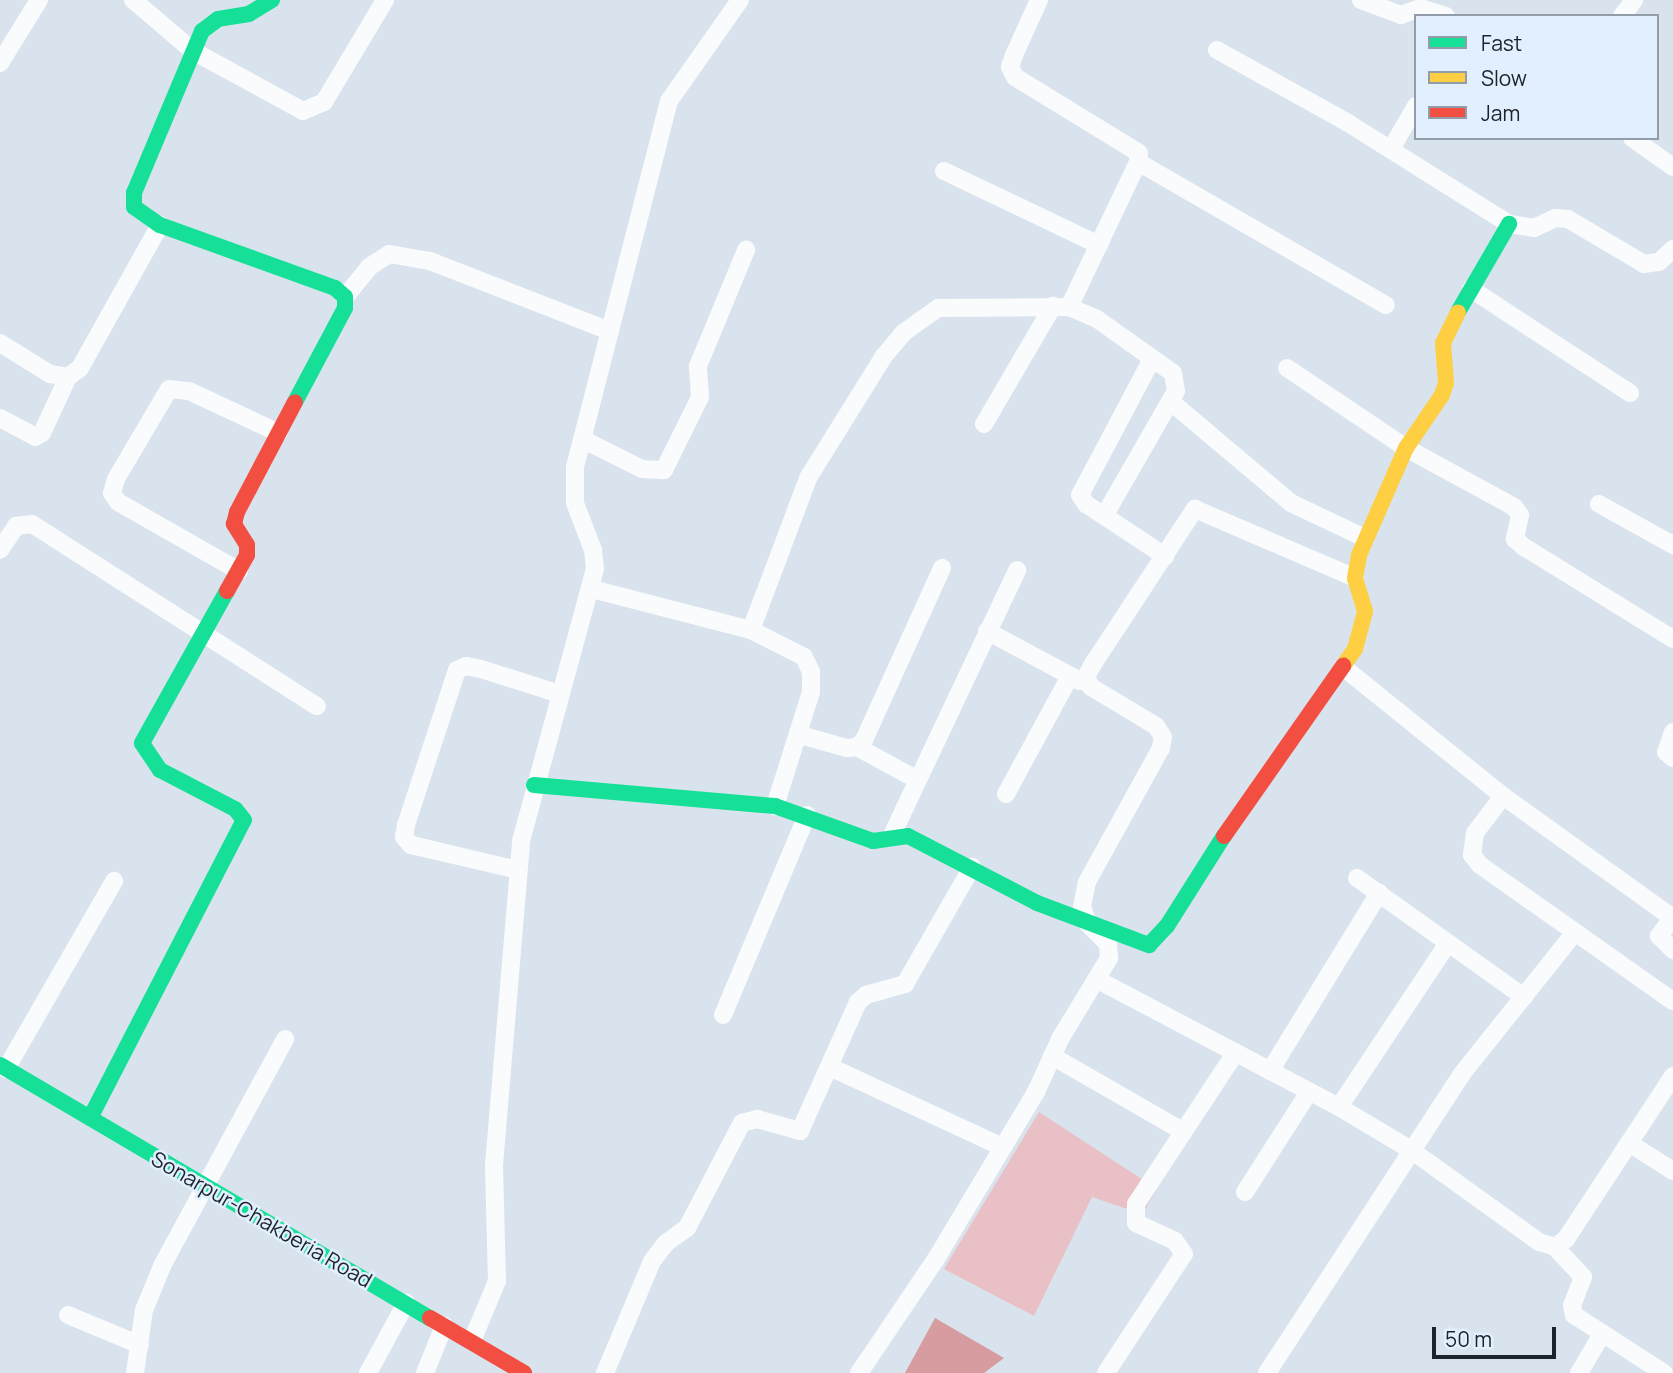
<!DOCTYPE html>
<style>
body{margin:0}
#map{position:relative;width:1673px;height:1373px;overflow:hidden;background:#d9e3ed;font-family:Manrope,sans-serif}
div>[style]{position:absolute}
.green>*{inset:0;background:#e9c0c5}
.water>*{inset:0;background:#d69c9f}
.street>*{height:18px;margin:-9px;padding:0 9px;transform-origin:9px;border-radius:9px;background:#f9fbfc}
.fast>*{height:16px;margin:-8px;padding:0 8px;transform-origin:8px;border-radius:8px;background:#16e098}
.slow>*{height:16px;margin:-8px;padding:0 8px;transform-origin:8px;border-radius:8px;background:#ffcf43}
.jam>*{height:16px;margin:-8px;padding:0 8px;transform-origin:8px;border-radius:8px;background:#f24e42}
span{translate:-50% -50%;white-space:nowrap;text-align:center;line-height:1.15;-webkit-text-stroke:5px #e1effe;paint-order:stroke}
.street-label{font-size:21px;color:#1d232a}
.legend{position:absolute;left:1414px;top:14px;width:245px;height:126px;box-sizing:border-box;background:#e1effe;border:2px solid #939da9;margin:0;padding:9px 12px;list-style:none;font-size:21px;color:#1d232a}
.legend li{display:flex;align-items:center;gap:14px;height:35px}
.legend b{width:35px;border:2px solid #939da9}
.scale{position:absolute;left:1432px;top:1327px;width:124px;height:32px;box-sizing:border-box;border:4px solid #1d232a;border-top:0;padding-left:9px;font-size:21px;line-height:24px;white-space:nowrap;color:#1d232a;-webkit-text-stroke:5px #e1effe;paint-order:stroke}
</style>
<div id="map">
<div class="green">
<div style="clip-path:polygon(1039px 1112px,1157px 1189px,1142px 1214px,1092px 1197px,1034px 1316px,944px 1269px)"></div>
</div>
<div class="water">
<div style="clip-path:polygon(935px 1318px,1004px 1358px,984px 1373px,905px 1373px)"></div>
</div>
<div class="street">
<div style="left:133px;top:0;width:79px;rotate:40.4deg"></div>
<div style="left:193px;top:51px;width:125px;rotate:28.6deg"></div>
<div style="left:303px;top:111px;width:23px;rotate:-23deg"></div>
<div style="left:324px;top:102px;width:119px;rotate:-59.1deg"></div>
<div style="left:1039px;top:0;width:60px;rotate:114.4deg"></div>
<div style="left:1014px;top:55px;width:13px;rotate:108deg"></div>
<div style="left:1010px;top:67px;width:11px;rotate:63deg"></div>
<div style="left:1015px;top:77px;width:145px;rotate:31.5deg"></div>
<div style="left:1139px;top:153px;width:9px;rotate:96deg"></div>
<div style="left:1138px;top:162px;width:161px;rotate:115.4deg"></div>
<div style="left:1361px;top:0;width:43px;rotate:20.6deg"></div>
<div style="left:1401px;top:15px;width:20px;rotate:-20deg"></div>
<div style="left:1420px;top:8px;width:27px;rotate:17deg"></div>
<div style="left:1622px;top:16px;width:20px;rotate:-53deg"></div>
<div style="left:1217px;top:50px;width:150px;rotate:29.1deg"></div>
<div style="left:1348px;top:123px;width:190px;rotate:32.1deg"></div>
<div style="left:1509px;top:224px;width:25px;rotate:9deg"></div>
<div style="left:1534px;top:228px;width:23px;rotate:-25deg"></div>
<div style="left:1555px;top:218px;width:13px;rotate:4deg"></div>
<div style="left:1568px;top:219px;width:88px;rotate:30.6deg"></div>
<div style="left:1644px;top:264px;width:15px;rotate:-8deg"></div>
<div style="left:1659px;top:262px;width:19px;rotate:-43deg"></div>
<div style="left:0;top:63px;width:74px;rotate:-58.2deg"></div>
<div style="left:1632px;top:138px;width:50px;rotate:35.3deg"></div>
<div style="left:1391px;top:149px;width:50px;rotate:-59.8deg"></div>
<div style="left:1138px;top:162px;width:286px;rotate:30deg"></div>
<div style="left:944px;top:171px;width:172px;rotate:25.5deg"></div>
<div style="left:1471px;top:289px;width:190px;rotate:33.2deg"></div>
<div style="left:345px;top:297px;width:38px;rotate:-51deg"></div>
<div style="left:369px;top:267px;width:24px;rotate:-33deg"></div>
<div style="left:389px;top:254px;width:42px;rotate:9.7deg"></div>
<div style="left:430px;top:261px;width:193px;rotate:21.3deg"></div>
<div style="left:0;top:343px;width:59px;rotate:31.8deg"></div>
<div style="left:50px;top:374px;width:18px;rotate:9deg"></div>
<div style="left:68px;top:377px;width:15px;rotate:-37deg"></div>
<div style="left:80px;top:368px;width:164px;rotate:-60.8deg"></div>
<div style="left:1152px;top:359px;width:154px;rotate:117.9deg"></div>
<div style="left:1080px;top:495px;width:11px;rotate:56deg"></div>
<div style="left:1086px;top:504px;width:95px;rotate:33.4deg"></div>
<div style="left:1287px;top:368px;width:143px;rotate:33.9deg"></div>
<div style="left:1406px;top:448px;width:123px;rotate:28.6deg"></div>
<div style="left:1514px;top:507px;width:10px;rotate:53deg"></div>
<div style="left:1520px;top:515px;width:25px;rotate:102deg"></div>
<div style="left:1515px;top:539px;width:12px;rotate:42deg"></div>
<div style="left:1524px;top:547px;width:175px;rotate:31.7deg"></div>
<div style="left:1170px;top:401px;width:158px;rotate:40.1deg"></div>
<div style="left:1291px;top:503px;width:82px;rotate:25.3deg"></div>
<div style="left:0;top:418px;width:40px;rotate:28deg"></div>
<div style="left:35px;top:437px;width:8px;rotate:-30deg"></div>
<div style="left:42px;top:433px;width:62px;rotate:-65.1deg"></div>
<div style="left:984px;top:424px;width:137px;rotate:-59.7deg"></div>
<div style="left:582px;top:439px;width:67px;rotate:26.6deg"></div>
<div style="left:642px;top:469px;width:22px;rotate:3deg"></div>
<div style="left:664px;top:470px;width:81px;rotate:-63.7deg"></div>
<div style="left:700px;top:397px;width:31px;rotate:-94deg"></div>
<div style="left:698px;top:366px;width:126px;rotate:-67.5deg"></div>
<div style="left:1599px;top:504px;width:85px;rotate:29deg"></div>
<div style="left:0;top:550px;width:29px;rotate:-56deg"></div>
<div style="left:16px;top:526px;width:16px;rotate:-7deg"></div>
<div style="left:32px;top:524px;width:338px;rotate:32.6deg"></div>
<div style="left:239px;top:571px;width:139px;rotate:-150.3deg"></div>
<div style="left:118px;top:502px;width:11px;rotate:-124deg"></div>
<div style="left:112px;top:493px;width:15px;rotate:-74deg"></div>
<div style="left:116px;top:479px;width:104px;rotate:-59.5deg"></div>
<div style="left:169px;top:389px;width:20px;rotate:6deg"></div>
<div style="left:189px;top:391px;width:99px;rotate:25deg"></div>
<div style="left:592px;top:589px;width:164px;rotate:14.5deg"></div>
<div style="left:751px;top:630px;width:59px;rotate:27deg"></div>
<div style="left:804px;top:657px;width:17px;rotate:65deg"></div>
<div style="left:811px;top:672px;width:20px;rotate:90deg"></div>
<div style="left:811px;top:692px;width:120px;rotate:107.5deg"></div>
<div style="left:751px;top:630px;width:162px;rotate:-69.4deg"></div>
<div style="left:808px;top:478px;width:144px;rotate:-58.1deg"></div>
<div style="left:884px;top:356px;width:30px;rotate:-50deg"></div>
<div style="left:903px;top:333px;width:43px;rotate:-35.5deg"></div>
<div style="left:938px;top:308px;width:131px;rotate:-0.4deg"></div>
<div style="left:1069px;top:307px;width:30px;rotate:23deg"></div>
<div style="left:1097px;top:319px;width:93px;rotate:35.4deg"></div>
<div style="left:1173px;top:373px;width:18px;rotate:81deg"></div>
<div style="left:1176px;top:391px;width:144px;rotate:119.9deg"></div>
<div style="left:987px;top:631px;width:106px;rotate:28.3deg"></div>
<div style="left:1343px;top:667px;width:206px;rotate:38.9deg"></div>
<div style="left:1503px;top:796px;width:209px;rotate:35.7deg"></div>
<div style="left:1673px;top:732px;width:21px;rotate:109deg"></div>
<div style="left:1666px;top:752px;width:9px;rotate:41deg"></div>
<div style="left:800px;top:735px;width:49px;rotate:15.5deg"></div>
<div style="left:847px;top:748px;width:10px;rotate:-6deg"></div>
<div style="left:857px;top:747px;width:10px;rotate:-45deg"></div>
<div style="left:864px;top:740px;width:189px;rotate:-65.6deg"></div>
<div style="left:857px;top:747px;width:67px;rotate:28.5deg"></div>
<div style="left:1006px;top:794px;width:134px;rotate:-61.5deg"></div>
<div style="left:1503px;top:796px;width:46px;rotate:127.1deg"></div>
<div style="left:1475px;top:833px;width:22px;rotate:98deg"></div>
<div style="left:1472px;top:855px;width:13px;rotate:51deg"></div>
<div style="left:1480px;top:865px;width:236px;rotate:35.2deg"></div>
<div style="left:892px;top:835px;width:293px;rotate:-64.7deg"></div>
<div style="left:518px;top:870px;width:110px;rotate:-166.8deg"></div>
<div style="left:411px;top:845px;width:11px;rotate:-131deg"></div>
<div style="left:404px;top:837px;width:12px;rotate:-81deg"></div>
<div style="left:406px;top:825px;width:163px;rotate:-71.8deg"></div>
<div style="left:457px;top:670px;width:10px;rotate:-24deg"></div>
<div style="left:466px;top:666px;width:15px;rotate:11deg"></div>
<div style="left:481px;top:669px;width:83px;rotate:17.6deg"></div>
<div style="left:1357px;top:878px;width:205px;rotate:35.5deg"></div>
<div style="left:1671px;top:920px;width:20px;rotate:127deg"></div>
<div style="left:1659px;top:936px;width:20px;rotate:45deg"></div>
<div style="left:1098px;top:980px;width:272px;rotate:27.8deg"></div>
<div style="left:1339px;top:1107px;width:84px;rotate:30.8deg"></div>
<div style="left:1411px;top:1150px;width:158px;rotate:35.7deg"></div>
<div style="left:1539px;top:1242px;width:17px;rotate:17deg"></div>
<div style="left:1555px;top:1247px;width:14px;rotate:-36deg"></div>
<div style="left:1566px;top:1239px;width:195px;rotate:-56.7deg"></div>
<div style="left:723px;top:1015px;width:217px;rotate:-67.2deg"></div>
<div style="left:1052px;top:1056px;width:152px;rotate:29.9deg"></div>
<div style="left:830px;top:1067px;width:187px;rotate:24.9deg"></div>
<div style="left:6px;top:1069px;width:217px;rotate:-60.1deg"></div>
<div style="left:1270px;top:1071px;width:209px;rotate:-58.5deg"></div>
<div style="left:1339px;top:1107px;width:197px;rotate:-56.4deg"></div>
<div style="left:1629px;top:1143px;width:52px;rotate:32.5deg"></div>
<div style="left:1245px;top:1192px;width:119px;rotate:-57.4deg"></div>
<div style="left:1555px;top:1247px;width:41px;rotate:47deg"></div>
<div style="left:1583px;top:1277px;width:30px;rotate:111deg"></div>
<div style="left:1572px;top:1305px;width:10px;rotate:79deg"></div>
<div style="left:1574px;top:1315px;width:107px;rotate:32.8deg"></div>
<div style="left:68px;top:1315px;width:78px;rotate:22.6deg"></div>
<div style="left:472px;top:1341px;width:65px;rotate:-67.4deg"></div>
<div style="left:497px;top:1281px;width:116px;rotate:-91.5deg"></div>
<div style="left:494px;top:1165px;width:325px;rotate:-85.2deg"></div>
<div style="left:521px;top:841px;width:282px;rotate:-74.8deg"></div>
<div style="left:595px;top:569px;width:19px;rotate:-96deg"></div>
<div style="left:593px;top:550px;width:50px;rotate:-111deg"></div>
<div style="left:575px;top:503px;width:36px;rotate:-90deg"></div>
<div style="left:575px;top:467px;width:378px;rotate:-75.6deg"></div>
<div style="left:669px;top:101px;width:123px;rotate:-54.9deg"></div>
<div style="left:135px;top:1373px;width:64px;rotate:-81.9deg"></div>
<div style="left:144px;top:1310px;width:50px;rotate:-67.6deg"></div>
<div style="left:163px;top:1264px;width:256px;rotate:-61.5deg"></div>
<div style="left:368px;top:1373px;width:80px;rotate:-61.5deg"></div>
<div style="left:425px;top:1373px;width:51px;rotate:-68deg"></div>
<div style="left:605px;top:1373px;width:121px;rotate:-67.2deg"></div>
<div style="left:652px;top:1261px;width:23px;rotate:-52deg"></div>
<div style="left:666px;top:1243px;width:26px;rotate:-36deg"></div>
<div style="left:687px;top:1228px;width:119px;rotate:-62.4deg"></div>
<div style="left:742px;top:1123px;width:16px;rotate:-15deg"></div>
<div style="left:757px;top:1119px;width:45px;rotate:15.6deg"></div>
<div style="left:800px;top:1131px;width:141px;rotate:-65.8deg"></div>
<div style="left:858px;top:1002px;width:11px;rotate:-41deg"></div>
<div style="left:866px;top:995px;width:41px;rotate:-15.8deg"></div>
<div style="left:905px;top:984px;width:135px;rotate:-60.2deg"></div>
<div style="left:859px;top:1373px;width:138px;rotate:-56deg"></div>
<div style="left:936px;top:1259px;width:195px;rotate:-59.1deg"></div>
<div style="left:1036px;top:1092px;width:58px;rotate:-65.6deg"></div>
<div style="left:1060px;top:1039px;width:95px;rotate:-58.8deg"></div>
<div style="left:1109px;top:958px;width:14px;rotate:-94deg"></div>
<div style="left:1108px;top:944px;width:28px;rotate:-135deg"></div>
<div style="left:1088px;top:924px;width:18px;rotate:-109deg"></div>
<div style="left:1082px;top:907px;width:25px;rotate:-79deg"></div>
<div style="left:1087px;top:882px;width:153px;rotate:-61.1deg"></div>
<div style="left:1161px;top:748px;width:11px;rotate:-80deg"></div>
<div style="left:1163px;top:737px;width:13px;rotate:-122deg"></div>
<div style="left:1156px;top:726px;width:76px;rotate:-149deg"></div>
<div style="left:1091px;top:687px;width:11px;rotate:-117deg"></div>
<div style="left:1086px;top:677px;width:15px;rotate:-62deg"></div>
<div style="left:1093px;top:664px;width:186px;rotate:-56.7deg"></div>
<div style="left:1195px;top:509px;width:174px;rotate:23.3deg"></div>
<div style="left:1106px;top:1373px;width:142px;rotate:-56.8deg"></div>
<div style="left:1184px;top:1254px;width:16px;rotate:-125deg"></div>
<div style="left:1175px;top:1241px;width:43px;rotate:-155.2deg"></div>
<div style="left:1136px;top:1223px;width:19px;rotate:-90deg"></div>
<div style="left:1136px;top:1204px;width:181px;rotate:-56.7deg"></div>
<div style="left:1267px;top:1373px;width:356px;rotate:-56.9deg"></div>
<div style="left:1461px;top:1075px;width:183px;rotate:-51.4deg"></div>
<div style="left:1579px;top:1373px;width:45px;rotate:-59.5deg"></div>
</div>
<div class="fast">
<div style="left:272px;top:0;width:27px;rotate:149deg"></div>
<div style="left:249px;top:14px;width:31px;rotate:171deg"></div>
<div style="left:218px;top:19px;width:20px;rotate:143deg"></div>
<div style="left:202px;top:31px;width:176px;rotate:112.8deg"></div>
<div style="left:134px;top:193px;width:14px;rotate:90deg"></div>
<div style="left:134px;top:207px;width:32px;rotate:35deg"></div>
<div style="left:160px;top:225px;width:186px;rotate:19.8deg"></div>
<div style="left:335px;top:288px;width:13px;rotate:42deg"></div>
<div style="left:345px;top:297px;width:11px;rotate:90deg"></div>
<div style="left:345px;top:308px;width:106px;rotate:118deg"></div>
<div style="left:1458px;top:312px;width:102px;rotate:-59.9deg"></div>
<div style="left:534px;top:785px;width:242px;rotate:5deg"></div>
<div style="left:775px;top:806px;width:104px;rotate:19.7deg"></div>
<div style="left:873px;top:841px;width:35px;rotate:-8deg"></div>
<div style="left:908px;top:836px;width:145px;rotate:27.4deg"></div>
<div style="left:1037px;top:903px;width:120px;rotate:20.6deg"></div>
<div style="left:1149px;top:945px;width:26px;rotate:-47deg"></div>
<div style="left:1167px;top:926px;width:107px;rotate:-57.7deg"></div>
<div style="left:0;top:1065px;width:499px;rotate:30.5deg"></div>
<div style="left:90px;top:1118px;width:335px;rotate:-62.7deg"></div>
<div style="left:244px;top:820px;width:14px;rotate:-129deg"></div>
<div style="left:235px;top:809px;width:85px;rotate:-152.5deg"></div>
<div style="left:160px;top:770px;width:32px;rotate:-124deg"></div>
<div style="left:142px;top:743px;width:174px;rotate:-60.8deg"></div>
</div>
<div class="slow">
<div style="left:1343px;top:666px;width:21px;rotate:-55deg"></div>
<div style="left:1355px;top:649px;width:39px;rotate:-75deg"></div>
<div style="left:1365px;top:611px;width:34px;rotate:-107deg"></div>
<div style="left:1355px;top:578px;width:23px;rotate:-80deg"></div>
<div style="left:1359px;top:555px;width:117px;rotate:-66.3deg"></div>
<div style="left:1406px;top:448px;width:64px;rotate:-55.8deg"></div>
<div style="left:1442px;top:395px;width:13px;rotate:-72deg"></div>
<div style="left:1446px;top:383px;width:40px;rotate:-94.3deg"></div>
<div style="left:1443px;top:343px;width:34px;rotate:-64deg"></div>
</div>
<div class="jam">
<div style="left:227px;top:591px;width:41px;rotate:-60.9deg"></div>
<div style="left:247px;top:555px;width:10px;rotate:-90deg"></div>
<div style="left:247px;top:545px;width:25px;rotate:-122deg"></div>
<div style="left:234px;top:524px;width:12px;rotate:-76deg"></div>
<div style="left:237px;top:512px;width:124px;rotate:-62.2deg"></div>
<div style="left:1224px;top:836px;width:208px;rotate:-55deg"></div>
<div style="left:430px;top:1318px;width:109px;rotate:30.3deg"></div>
</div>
<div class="street-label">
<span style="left:262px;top:1219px;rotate:30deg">Sonarpur-Chakberia Road</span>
</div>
<ul class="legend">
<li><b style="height:9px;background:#16e098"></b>Fast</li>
<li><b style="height:9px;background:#ffcf43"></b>Slow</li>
<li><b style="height:9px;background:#f24e42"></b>Jam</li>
</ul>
<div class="scale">50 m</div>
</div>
